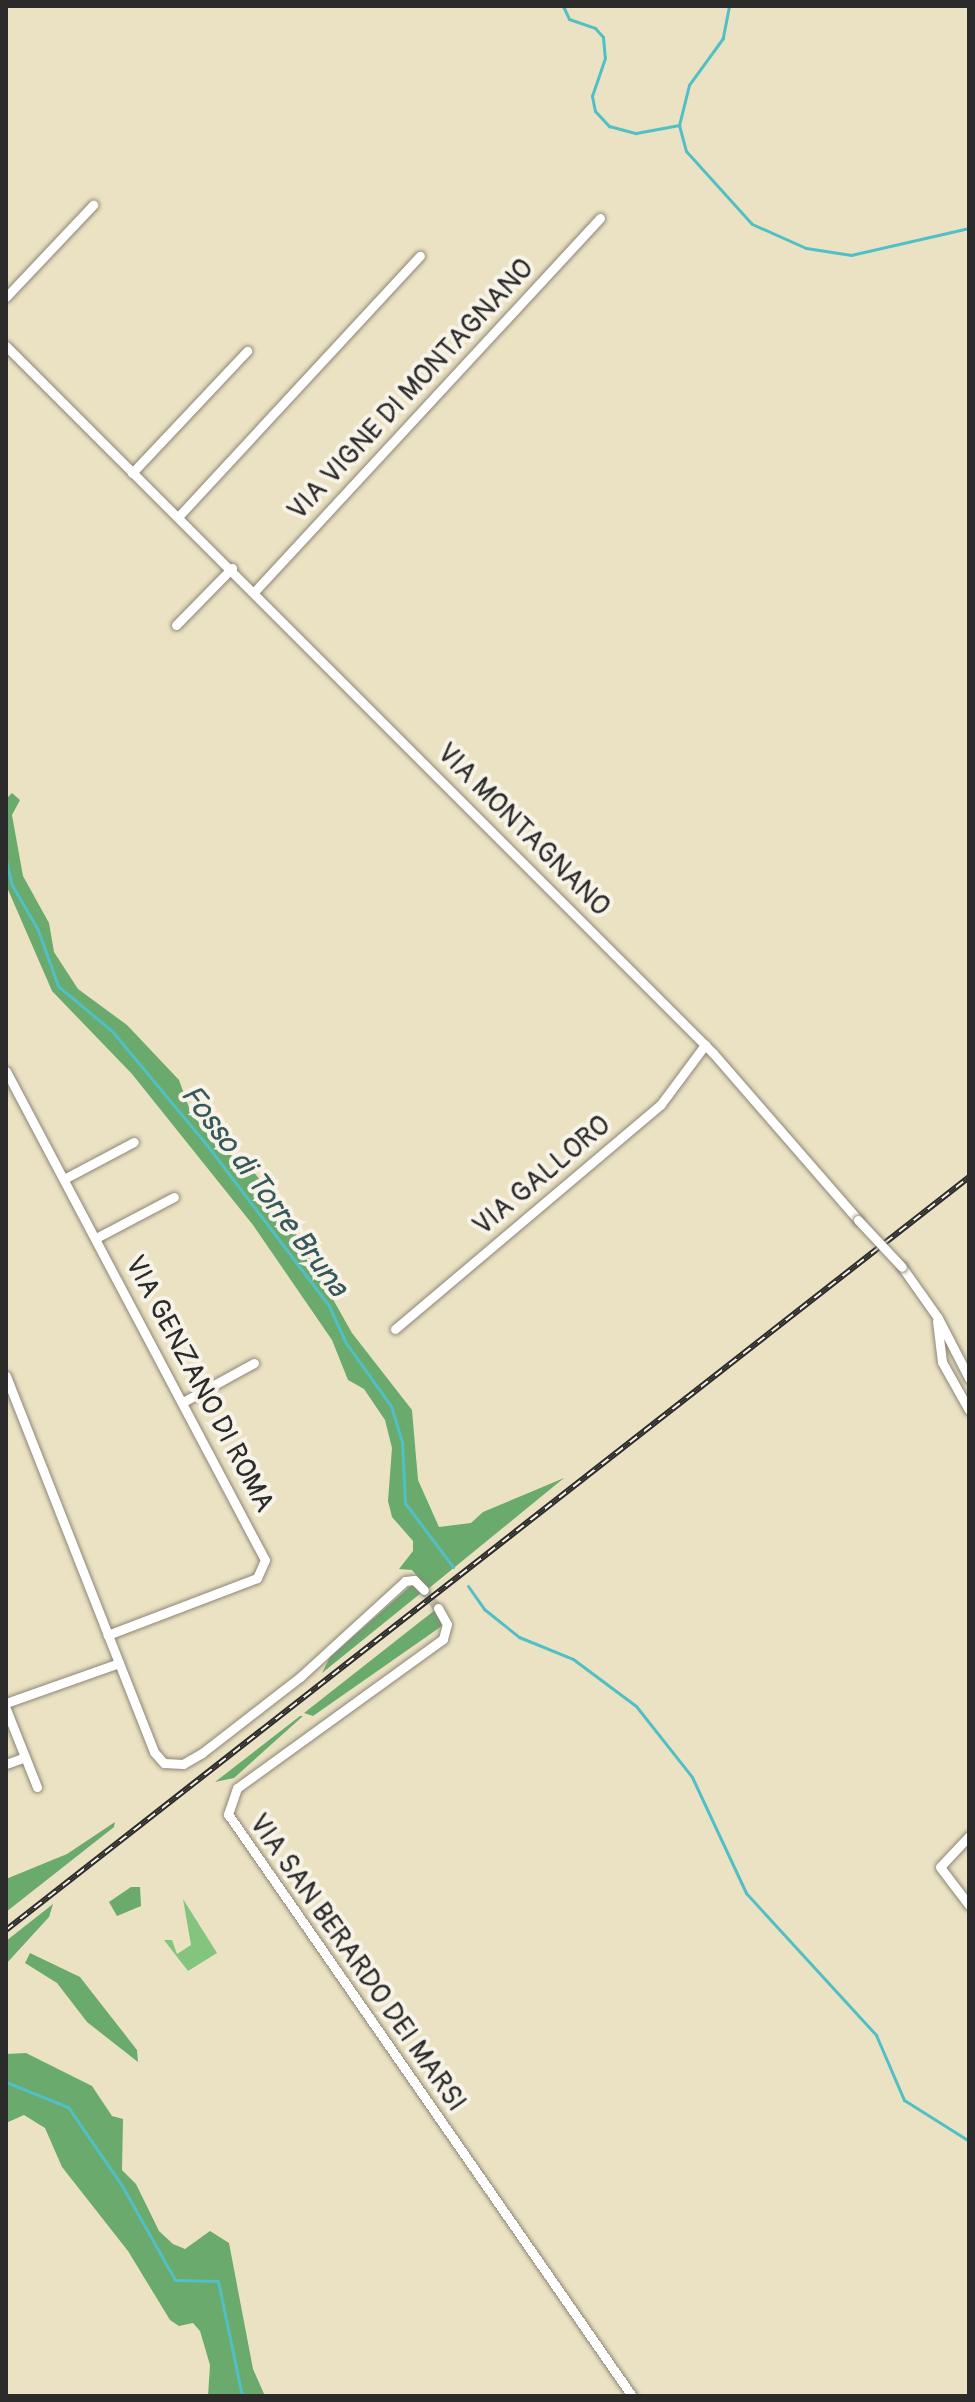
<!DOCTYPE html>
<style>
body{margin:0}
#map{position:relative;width:975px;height:2402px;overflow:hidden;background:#ebe2c3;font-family:Pangolin,sans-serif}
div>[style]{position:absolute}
.green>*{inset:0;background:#83c57e}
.forest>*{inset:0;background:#6aaa6d}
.stream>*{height:3px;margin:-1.5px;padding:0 1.5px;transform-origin:1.5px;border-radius:1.5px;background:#51c0c6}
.minor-tunnel>*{height:9px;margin-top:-4.5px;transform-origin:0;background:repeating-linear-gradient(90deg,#c5bda5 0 9px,transparent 0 13.5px)}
.roads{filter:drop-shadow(0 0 2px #8b8677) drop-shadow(0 0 2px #8b8677)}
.minor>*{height:9px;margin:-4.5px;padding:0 4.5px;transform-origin:4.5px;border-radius:4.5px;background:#fff}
.rail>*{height:6px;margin-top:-3px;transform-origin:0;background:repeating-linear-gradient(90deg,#f7f3e8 0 9px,#2b2b2b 0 18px);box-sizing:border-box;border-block:2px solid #2b2b2b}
.bridges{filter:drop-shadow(0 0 2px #8b8677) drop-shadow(0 0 2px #8b8677)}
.minor-bridge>*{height:9px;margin:-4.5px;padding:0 4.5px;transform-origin:4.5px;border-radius:4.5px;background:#fff}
span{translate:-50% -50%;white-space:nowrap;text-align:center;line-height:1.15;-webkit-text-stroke:8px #f7f3e8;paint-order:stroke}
.street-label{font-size:28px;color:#2b2b2b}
.water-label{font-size:30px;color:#36585a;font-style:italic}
.frame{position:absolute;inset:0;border:8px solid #2b2b2b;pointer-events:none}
</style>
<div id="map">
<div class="green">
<div style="clip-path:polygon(183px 1899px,217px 1953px,188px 1971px,164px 1940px,172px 1940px,177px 1954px,191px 1945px)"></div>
</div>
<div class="forest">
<div style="clip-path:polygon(12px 793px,20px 800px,12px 815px,23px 876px,49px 923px,54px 952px,78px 989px,127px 1025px,179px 1080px,191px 1113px,221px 1149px,248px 1165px,278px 1202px,352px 1333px,412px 1410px,418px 1480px,439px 1527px,471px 1523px,483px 1512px,564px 1478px,428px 1589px,412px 1570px,399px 1569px,413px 1551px,413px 1541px,392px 1517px,388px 1501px,392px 1448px,385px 1420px,364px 1389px,348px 1380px,332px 1340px,253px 1225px,132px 1074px,52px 991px,6px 885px,6px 799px)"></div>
<div style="clip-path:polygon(414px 1583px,421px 1593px,322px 1673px,330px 1657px)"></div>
<div style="clip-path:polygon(435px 1610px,443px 1624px,439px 1628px,313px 1716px,304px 1713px)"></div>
<div style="clip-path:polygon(303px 1716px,234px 1778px,215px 1782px,300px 1716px)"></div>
<div style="clip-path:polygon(115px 1822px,114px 1827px,6px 1912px,6px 1879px,67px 1854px)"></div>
<div style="clip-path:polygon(131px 1887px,140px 1887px,141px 1906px,117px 1916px,109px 1902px)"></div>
<div style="clip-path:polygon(53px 1904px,49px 1917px,6px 1964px,6px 1941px)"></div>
<div style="clip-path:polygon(30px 1953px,80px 1977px,137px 2050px,138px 2062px,87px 2022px,57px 1983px,25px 1963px)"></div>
<div style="clip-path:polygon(26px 2053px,92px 2086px,112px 2116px,123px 2119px,122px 2170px,136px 2184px,159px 2231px,173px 2244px,185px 2249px,210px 2231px,229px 2243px,253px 2369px,265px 2396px,208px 2396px,210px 2365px,200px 2331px,193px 2323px,179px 2326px,170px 2320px,128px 2251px,62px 2167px,45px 2128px,24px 2115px,6px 2123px,6px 2054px)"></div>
</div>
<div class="stream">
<div style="left:563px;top:6px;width:14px;rotate:65deg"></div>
<div style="left:569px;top:19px;width:28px;rotate:19deg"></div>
<div style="left:595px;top:28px;width:12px;rotate:48deg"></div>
<div style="left:603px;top:37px;width:21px;rotate:85deg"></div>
<div style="left:605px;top:58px;width:40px;rotate:108.9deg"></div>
<div style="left:592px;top:96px;width:15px;rotate:79deg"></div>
<div style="left:595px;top:111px;width:21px;rotate:47deg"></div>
<div style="left:609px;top:126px;width:28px;rotate:15deg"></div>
<div style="left:636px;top:133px;width:44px;rotate:-10.5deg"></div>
<div style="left:729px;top:6px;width:33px;rotate:101deg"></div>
<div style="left:723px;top:38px;width:58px;rotate:125.9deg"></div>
<div style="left:689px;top:85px;width:41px;rotate:104deg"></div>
<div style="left:679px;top:125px;width:27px;rotate:75deg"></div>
<div style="left:686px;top:151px;width:98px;rotate:47.9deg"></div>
<div style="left:752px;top:224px;width:59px;rotate:24deg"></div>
<div style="left:806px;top:248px;width:46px;rotate:8.8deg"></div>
<div style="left:851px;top:255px;width:121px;rotate:-12.9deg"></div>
<div style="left:6px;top:860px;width:26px;rotate:77deg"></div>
<div style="left:12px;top:885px;width:52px;rotate:60deg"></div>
<div style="left:38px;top:930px;width:59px;rotate:70.3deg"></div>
<div style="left:58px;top:986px;width:70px;rotate:39.8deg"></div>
<div style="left:112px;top:1031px;width:148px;rotate:50.2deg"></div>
<div style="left:207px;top:1145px;width:202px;rotate:52.8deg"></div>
<div style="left:329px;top:1306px;width:41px;rotate:65.3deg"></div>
<div style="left:346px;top:1343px;width:77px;rotate:54.5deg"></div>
<div style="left:391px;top:1406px;width:38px;rotate:73deg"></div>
<div style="left:402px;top:1442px;width:61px;rotate:87.2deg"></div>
<div style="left:405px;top:1503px;width:80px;rotate:53.1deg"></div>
<div style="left:468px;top:1586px;width:28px;rotate:55deg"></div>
<div style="left:484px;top:1609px;width:45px;rotate:38.7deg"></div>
<div style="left:519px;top:1637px;width:58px;rotate:22.2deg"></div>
<div style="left:573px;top:1659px;width:79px;rotate:36.7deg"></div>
<div style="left:636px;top:1706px;width:90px;rotate:51.7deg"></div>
<div style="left:692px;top:1777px;width:128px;rotate:65deg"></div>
<div style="left:746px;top:1893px;width:193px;rotate:47.5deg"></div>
<div style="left:876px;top:2035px;width:71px;rotate:66.7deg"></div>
<div style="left:904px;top:2100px;width:77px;rotate:32.2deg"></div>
<div style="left:6px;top:2082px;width:67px;rotate:22deg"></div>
<div style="left:68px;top:2107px;width:93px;rotate:55.5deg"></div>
<div style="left:121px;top:2184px;width:110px;rotate:60.6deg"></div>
<div style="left:175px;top:2280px;width:43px;rotate:1.3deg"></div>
<div style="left:218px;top:2281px;width:117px;rotate:78.2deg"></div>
</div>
<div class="minor-tunnel">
<div style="left:424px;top:1590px;width:23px;rotate:52deg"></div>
</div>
<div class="roads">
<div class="minor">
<div style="left:6px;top:297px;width:127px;rotate:-46.6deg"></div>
<div style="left:6px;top:346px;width:1000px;rotate:45deg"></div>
<div style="left:713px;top:1053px;width:221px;rotate:49deg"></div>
<div style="left:132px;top:473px;width:168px;rotate:-46.7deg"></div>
<div style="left:178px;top:517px;width:356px;rotate:-47.2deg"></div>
<div style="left:255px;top:591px;width:508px;rotate:-47.23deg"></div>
<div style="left:176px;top:625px;width:80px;rotate:-45.5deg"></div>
<div style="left:6px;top:1071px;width:553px;rotate:62.09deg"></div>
<div style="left:265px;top:1560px;width:20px;rotate:114deg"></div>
<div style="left:257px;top:1578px;width:160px;rotate:159.1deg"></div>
<div style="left:64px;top:1179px;width:79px;rotate:-27.9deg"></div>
<div style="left:96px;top:1238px;width:88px;rotate:-27.7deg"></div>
<div style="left:902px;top:1267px;width:62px;rotate:54.8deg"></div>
<div style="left:938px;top:1318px;width:68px;rotate:62.7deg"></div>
<div style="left:937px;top:1321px;width:41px;rotate:83deg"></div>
<div style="left:942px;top:1362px;width:55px;rotate:60.6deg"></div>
<div style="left:395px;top:1329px;width:348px;rotate:-40.2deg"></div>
<div style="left:661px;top:1104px;width:74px;rotate:-53.3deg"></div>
<div style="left:6px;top:1376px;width:404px;rotate:68.5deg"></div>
<div style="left:154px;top:1752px;width:15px;rotate:48deg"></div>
<div style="left:164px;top:1763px;width:19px;rotate:3deg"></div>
<div style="left:183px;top:1764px;width:22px;rotate:-30deg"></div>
<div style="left:202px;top:1753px;width:124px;rotate:-37.8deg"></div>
<div style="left:300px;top:1677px;width:142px;rotate:-42.4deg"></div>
<div style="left:405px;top:1581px;width:9px;rotate:-6deg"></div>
<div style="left:414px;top:1580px;width:14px;rotate:45deg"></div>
<div style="left:183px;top:1402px;width:81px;rotate:-28.8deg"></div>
<div style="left:438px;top:1608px;width:18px;rotate:61deg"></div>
<div style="left:447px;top:1624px;width:16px;rotate:105deg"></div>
<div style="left:443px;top:1639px;width:254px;rotate:144.1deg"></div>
<div style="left:237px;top:1788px;width:28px;rotate:109deg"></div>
<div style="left:228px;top:1814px;width:708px;rotate:55.23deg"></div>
<div style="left:6px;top:1703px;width:120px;rotate:-19.5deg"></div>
<div style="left:6px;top:1709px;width:84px;rotate:68.3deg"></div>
<div style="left:6px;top:1764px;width:20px;rotate:-20deg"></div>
<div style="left:969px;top:1836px;width:42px;rotate:133.1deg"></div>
<div style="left:940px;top:1867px;width:48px;rotate:52.7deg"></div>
</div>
</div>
<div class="rail">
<div style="left:6px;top:1930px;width:1222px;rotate:-38.02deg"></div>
</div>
<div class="bridges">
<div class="minor-bridge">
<div style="left:858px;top:1220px;width:64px;rotate:46.9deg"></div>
</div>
</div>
<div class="street-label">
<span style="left:411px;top:390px;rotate:-47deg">VIA VIGNE DI MONTAGNANO</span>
<span style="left:523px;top:830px;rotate:45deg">VIA MONTAGNANO</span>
<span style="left:542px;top:1176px;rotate:-40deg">VIA GALLORO</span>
<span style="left:199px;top:1384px;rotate:62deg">VIA GENZANO DI ROMA</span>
<span style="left:357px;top:1963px;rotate:55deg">VIA SAN BERARDO DEI MARSI</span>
</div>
<div class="water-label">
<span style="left:264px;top:1191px;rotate:53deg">Fosso di Torre Bruna</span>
</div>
<div class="frame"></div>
</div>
